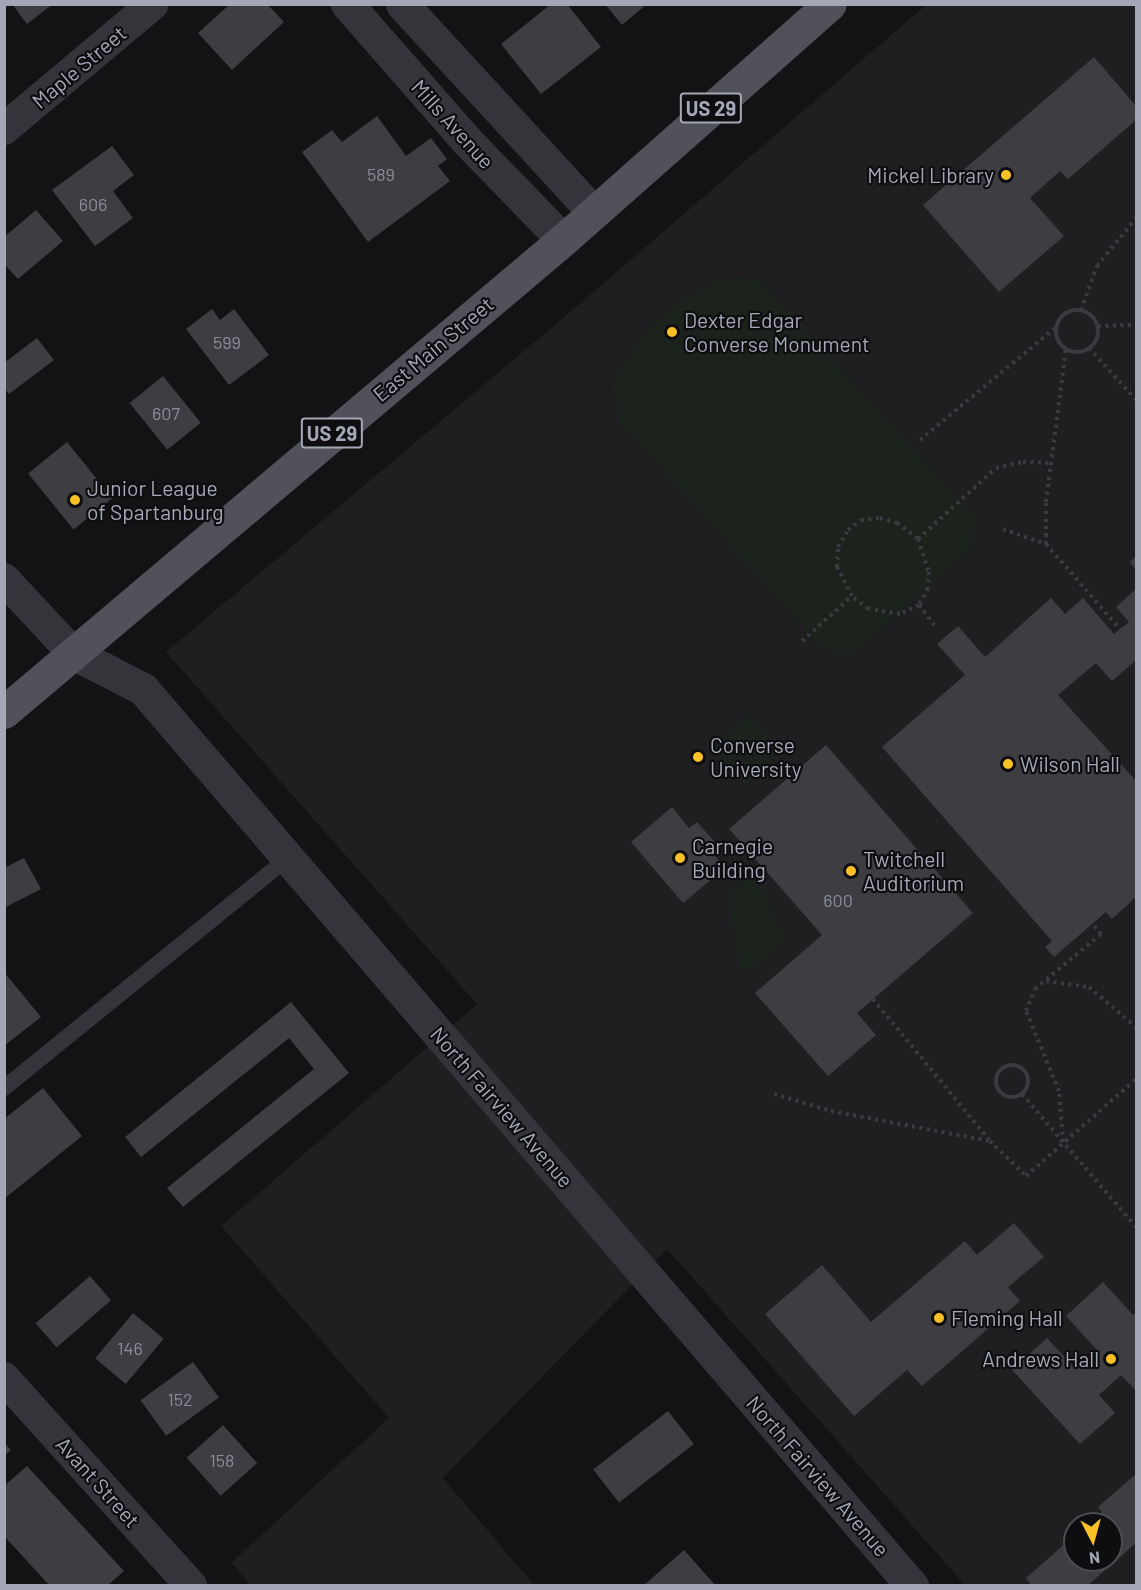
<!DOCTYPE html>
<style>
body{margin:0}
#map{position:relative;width:1141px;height:1590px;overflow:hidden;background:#131315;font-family:Barlow,sans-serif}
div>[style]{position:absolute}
.built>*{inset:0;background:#1f1f22}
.green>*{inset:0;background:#1b231c;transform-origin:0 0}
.building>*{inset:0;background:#3d3d42;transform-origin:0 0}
.path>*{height:4px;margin-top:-2px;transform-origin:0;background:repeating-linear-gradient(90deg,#3a3b41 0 3px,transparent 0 7.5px)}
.path>.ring{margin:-2px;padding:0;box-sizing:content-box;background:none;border:4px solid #3a3b41;border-radius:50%}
.service>*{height:16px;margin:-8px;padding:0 8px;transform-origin:8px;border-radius:8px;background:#34343a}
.minor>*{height:32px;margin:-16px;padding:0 16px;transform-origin:16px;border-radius:16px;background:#34343a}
.tertiary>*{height:33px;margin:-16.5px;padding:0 16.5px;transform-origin:16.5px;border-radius:16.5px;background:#34343a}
.primary>*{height:33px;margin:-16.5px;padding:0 16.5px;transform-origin:16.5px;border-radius:16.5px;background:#505159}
.dots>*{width:16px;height:16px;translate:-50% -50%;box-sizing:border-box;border:3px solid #0e0e10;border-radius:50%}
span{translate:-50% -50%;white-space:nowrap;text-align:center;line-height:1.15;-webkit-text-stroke:4.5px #0e0e10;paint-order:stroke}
.number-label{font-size:18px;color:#8a8d99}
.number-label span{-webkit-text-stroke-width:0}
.shield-label span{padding:2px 4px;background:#0e0e10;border:2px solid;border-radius:4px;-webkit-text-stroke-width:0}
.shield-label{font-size:20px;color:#a4a8b6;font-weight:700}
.street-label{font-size:21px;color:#a4a8b6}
.poi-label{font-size:21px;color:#a4a8b6}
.right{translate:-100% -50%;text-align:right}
.left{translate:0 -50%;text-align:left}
.frame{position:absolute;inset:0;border:6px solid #a4a8b6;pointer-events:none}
.north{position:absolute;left:1063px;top:1512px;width:60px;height:60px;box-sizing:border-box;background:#0e0e10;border:2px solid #4a4c52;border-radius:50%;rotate:174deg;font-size:16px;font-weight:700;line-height:24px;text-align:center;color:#a4a8b6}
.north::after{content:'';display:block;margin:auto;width:21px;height:27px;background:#f9c127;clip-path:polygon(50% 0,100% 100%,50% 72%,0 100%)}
</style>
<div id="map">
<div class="built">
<div style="clip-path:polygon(evenodd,926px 5px,1136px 5px,1136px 1585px,965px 1585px,667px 1249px,443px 1478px,534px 1585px,251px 1585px,231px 1563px,389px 1418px,221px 1226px,477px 1004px,166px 652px,562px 319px,926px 5px,1075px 1524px,1111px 1524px,1111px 1560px,1075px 1560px,1075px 1524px)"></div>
</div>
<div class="green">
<div style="clip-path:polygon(758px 278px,975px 517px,973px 547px,852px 655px,822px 649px,620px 422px,612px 383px,643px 333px,673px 307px,720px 279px)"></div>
<div style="left:750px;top:715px;width:50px;height:51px;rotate:48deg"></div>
<div style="clip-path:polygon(750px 876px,767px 895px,775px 923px,788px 938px,754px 968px,741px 970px,727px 894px)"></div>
</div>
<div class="building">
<div style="clip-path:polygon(12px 4px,53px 4px,27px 24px)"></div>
<div style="clip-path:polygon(230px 4px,267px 4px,284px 22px,232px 70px,198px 33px)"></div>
<div style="clip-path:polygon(551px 4px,567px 4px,601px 47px,541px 94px,501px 44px)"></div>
<div style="clip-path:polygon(605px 4px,647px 4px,622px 25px)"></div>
<div style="clip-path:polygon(1094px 57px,1136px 106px,1136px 120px,1068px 179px,1060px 171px,1030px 198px,1064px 236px,999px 292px,923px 205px)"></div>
<div style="clip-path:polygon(377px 116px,406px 156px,431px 138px,447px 159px,438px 166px,450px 181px,368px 242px,302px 152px,332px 130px,342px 142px)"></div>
<div style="clip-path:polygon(112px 146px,134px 175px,113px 191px,133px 218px,95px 246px,52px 190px)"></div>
<div style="clip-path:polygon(36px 210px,63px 241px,18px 279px,4px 264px,4px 237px)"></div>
<div style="clip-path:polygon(212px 309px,220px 320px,234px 309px,269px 355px,229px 385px,186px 329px)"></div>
<div style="clip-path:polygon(37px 338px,54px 360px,9px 394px,4px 388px,4px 363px)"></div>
<div style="left:163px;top:376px;width:60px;height:43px;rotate:51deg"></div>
<div style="left:67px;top:442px;width:72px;height:50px;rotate:51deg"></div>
<div style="clip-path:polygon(1136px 556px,1136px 570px,1130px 562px)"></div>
<div style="clip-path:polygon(1136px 589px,1136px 660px,1112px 681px,1096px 663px,1058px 695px,1136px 781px,1136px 897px,1112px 919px,1106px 912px,1054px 957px,1045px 947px,1052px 941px,882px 747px,965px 675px,937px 644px,958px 626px,985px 657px,1051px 598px,1065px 614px,1083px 598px,1114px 634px,1129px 622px,1116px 607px)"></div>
<div style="clip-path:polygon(826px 745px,973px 913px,857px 1013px,876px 1035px,828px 1076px,755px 993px,822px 935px,729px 829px)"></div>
<div style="clip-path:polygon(672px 807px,689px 828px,697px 822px,715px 842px,708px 848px,725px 868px,683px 903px,631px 842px)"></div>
<div style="clip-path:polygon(24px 858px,41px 889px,4px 908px,4px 868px)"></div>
<div style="clip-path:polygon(4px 972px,41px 1017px,4px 1046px)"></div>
<div style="clip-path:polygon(291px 1002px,349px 1073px,183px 1207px,167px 1188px,314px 1069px,289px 1038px,141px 1157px,125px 1137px)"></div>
<div style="clip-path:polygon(43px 1088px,82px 1136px,4px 1199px,4px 1119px)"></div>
<div style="clip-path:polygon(1014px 1223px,1044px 1257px,1008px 1287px,1020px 1301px,922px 1386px,907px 1370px,854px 1416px,765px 1314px,822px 1265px,871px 1322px,965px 1241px,977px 1255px)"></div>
<div style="left:90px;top:1276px;width:32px;height:72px;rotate:49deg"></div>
<div style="clip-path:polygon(1103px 1282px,1133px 1315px,1136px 1312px,1136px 1391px,1121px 1375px,1099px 1395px,1115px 1413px,1080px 1444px,1012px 1370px,1047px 1338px,1076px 1369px,1097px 1350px,1066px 1316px)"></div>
<div style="left:133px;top:1313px;width:40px;height:59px;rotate:40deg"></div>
<div style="left:193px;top:1362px;width:44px;height:65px;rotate:54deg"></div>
<div style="left:668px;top:1411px;width:42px;height:95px;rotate:52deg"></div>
<div style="left:223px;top:1425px;width:51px;height:49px;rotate:48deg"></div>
<div style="clip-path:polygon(4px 1443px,11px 1450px,4px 1456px)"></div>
<div style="clip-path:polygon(27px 1466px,124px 1571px,107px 1586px,50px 1586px,4px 1536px,4px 1486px)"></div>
<div style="clip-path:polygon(1136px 1474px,1136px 1543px,1087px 1586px,1032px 1586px,1026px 1578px,1075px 1535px,1075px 1560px,1111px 1560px,1111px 1524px,1088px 1524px,1102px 1512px,1098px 1507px)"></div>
<div style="clip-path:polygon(684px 1550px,716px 1586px,643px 1586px)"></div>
</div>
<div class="path">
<div style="left:1081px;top:310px;width:47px;rotate:-70deg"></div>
<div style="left:1097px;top:266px;width:62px;rotate:-50.9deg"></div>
<div class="ring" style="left:1056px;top:310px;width:38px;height:38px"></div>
<div style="left:1098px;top:326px;width:38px;rotate:-2deg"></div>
<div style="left:1089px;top:348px;width:70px;rotate:47.9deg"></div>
<div style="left:920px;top:440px;width:177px;rotate:-39.7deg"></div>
<div style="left:880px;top:518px;width:18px;rotate:16deg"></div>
<div style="left:897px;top:523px;width:26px;rotate:37deg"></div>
<div style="left:918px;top:539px;width:35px;rotate:72deg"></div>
<div style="left:929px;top:572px;width:16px;rotate:94deg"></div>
<div style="left:928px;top:588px;width:19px;rotate:118deg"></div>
<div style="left:919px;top:605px;width:21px;rotate:155deg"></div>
<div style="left:900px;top:614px;width:32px;rotate:-171deg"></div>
<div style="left:868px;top:609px;width:21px;rotate:-141deg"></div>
<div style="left:852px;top:596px;width:33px;rotate:-117deg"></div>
<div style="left:837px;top:567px;width:20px;rotate:-87deg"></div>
<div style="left:838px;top:547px;width:20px;rotate:-60deg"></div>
<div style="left:848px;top:530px;width:16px;rotate:-38deg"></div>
<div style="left:861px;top:520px;width:19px;rotate:-6deg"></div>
<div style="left:1003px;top:529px;width:46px;rotate:19.2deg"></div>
<div style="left:1046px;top:544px;width:113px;rotate:49deg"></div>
<div style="left:918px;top:539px;width:105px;rotate:-42.3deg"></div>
<div style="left:996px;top:468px;width:28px;rotate:-13deg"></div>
<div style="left:1023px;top:462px;width:28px;rotate:2deg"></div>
<div style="left:1046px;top:544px;width:42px;rotate:-90deg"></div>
<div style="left:1046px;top:502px;width:155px;rotate:-82.6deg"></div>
<div style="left:919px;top:605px;width:26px;rotate:53deg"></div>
<div style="left:802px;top:641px;width:67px;rotate:-42deg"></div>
<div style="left:1046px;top:981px;width:43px;rotate:7.9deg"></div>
<div style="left:1089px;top:987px;width:62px;rotate:40.4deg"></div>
<div style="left:873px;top:999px;width:184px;rotate:50.5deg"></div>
<div style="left:990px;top:1141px;width:50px;rotate:44.2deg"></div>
<div style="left:1026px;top:1176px;width:147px;rotate:-41.4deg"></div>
<div class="ring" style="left:996px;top:1065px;width:28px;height:28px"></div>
<div style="left:774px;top:1094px;width:59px;rotate:16.6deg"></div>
<div style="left:831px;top:1111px;width:162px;rotate:10.7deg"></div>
<div style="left:1022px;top:1094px;width:175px;rotate:49.4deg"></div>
<div style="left:1063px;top:1142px;width:51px;rotate:-94.5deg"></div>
<div style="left:1059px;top:1091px;width:87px;rotate:-112.4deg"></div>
<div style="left:1026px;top:1011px;width:24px;rotate:-68deg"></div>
<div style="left:1035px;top:989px;width:86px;rotate:-39.8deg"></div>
<div style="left:1101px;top:934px;width:14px;rotate:-129deg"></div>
</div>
<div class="service">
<div style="left:4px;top:1088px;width:365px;rotate:-39deg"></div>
</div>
<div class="minor">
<div style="left:4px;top:129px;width:194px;rotate:-40deg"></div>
<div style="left:4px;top:579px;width:101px;rotate:47deg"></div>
<div style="left:4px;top:1378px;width:280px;rotate:48deg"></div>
</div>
<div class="tertiary">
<div style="left:347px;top:4px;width:181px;rotate:48.8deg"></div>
<div style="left:466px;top:140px;width:139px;rotate:45.9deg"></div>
<div style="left:402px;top:4px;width:282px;rotate:47.4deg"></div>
<div style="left:73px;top:653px;width:79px;rotate:27.2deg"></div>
<div style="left:143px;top:689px;width:1182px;rotate:49.39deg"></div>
</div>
<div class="primary">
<div style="left:4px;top:712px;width:732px;rotate:-40.18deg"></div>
<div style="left:563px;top:240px;width:356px;rotate:-41.5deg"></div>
</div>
<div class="dots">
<div style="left:1006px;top:175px;background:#f9c127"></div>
<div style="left:672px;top:332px;background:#f9c127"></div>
<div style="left:75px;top:500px;background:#f9c127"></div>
<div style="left:698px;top:757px;background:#f9c127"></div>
<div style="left:1008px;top:764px;background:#f9c127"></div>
<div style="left:680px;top:858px;background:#f9c127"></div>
<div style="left:851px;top:871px;background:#f9c127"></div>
<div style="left:939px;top:1318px;background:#f9c127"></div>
<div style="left:1111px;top:1359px;background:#f9c127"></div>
</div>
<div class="number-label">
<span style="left:381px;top:174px">589</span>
<span style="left:93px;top:204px">606</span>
<span style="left:227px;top:342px">599</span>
<span style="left:166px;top:413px">607</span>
<span style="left:838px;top:900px">600</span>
<span style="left:130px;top:1348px">146</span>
<span style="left:180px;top:1399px">152</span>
<span style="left:222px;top:1460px">158</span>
</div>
<div class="shield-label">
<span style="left:711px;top:108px">US 29</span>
<span style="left:332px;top:433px">US 29</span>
</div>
<div class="street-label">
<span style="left:79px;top:67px;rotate:-40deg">Maple Street</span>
<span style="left:453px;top:124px;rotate:48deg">Mills Avenue</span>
<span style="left:433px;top:349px;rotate:-40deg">East Main Street</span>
<span style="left:502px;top:1107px;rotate:49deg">North Fairview Avenue</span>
<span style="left:818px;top:1476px;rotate:49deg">North Fairview Avenue</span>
<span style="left:98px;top:1482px;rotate:48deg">Avant Street</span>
</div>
<div class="poi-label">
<span class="right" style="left:994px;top:175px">Mickel Library</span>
<span class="left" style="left:684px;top:332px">Dexter Edgar<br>Converse Monument</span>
<span class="left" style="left:87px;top:500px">Junior League<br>of Spartanburg</span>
<span class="left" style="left:710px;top:757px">Converse<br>University</span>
<span class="left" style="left:1020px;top:764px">Wilson Hall</span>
<span class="left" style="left:692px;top:858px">Carnegie<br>Building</span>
<span class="left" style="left:863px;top:871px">Twitchell<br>Auditorium</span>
<span class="left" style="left:951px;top:1318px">Fleming Hall</span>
<span class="right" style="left:1099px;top:1359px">Andrews Hall</span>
</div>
<div class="frame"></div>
<div class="north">N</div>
</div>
